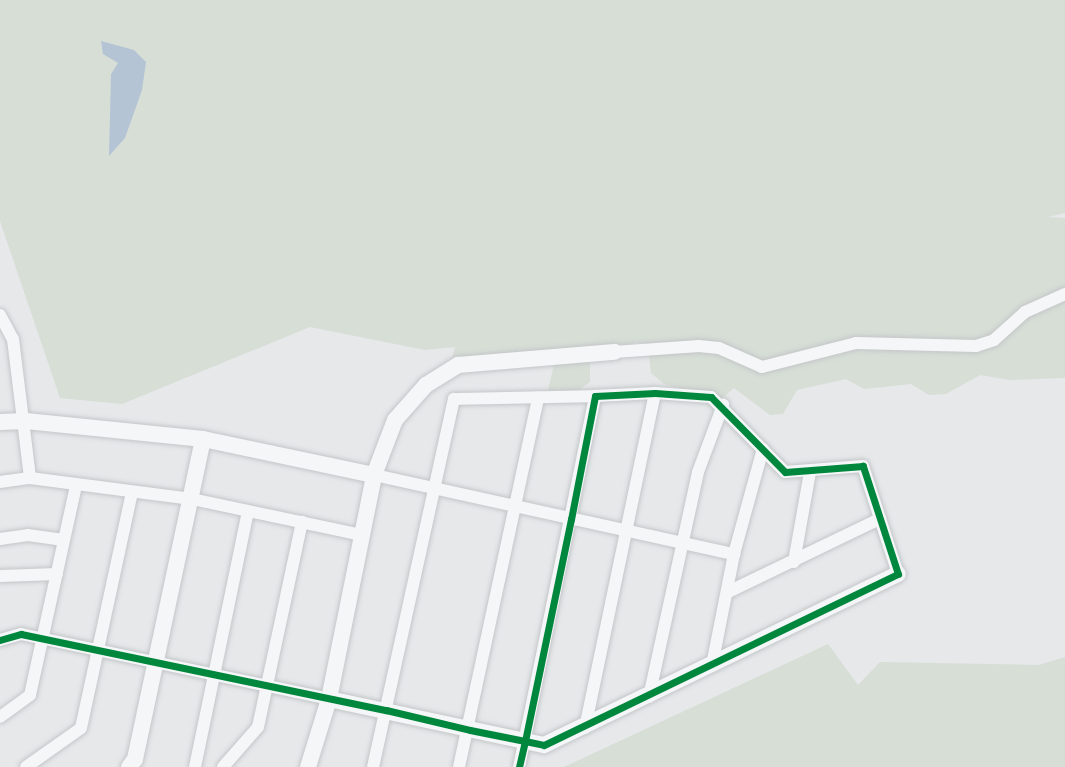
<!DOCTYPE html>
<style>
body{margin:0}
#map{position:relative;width:1065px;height:767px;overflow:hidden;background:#e6e8ea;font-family:"Titillium Web",sans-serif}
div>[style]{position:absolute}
.green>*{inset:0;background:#d6ded6}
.water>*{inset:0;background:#b4c4d5}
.roads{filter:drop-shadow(0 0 2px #c4c6c8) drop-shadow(0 0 2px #c4c6c8)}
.minor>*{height:12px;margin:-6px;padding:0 6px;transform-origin:6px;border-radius:6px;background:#f5f6f7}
.tertiary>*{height:16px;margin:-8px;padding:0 8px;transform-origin:8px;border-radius:8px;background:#f5f6f7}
.cycleway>*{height:7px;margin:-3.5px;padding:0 3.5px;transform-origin:3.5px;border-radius:3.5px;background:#00873e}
span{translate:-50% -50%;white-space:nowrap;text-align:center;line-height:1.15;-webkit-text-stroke:7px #f4f6f9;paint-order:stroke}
</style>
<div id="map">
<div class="green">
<div style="clip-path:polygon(0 0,1065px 0,1065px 213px,1048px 217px,1065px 218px,1065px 378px,1009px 380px,980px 375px,946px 394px,929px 395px,911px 384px,864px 389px,846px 379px,797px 390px,783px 414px,770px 415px,734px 388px,721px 399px,664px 384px,651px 373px,648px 344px,636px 342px,623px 349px,620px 345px,601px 346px,583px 359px,590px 362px,590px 382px,570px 396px,547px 395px,556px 356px,504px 353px,451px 363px,455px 347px,425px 350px,310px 327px,122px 404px,60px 398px,0 221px)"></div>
<div style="clip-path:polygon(828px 644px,858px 685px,880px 662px,1039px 665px,1065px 657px,1065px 767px,564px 767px)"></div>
</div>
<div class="water">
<div style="clip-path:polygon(101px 41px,134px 50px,146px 62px,142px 90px,125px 138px,109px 156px,111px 74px,118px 63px,103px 54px)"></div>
</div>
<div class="roads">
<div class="minor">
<div style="left:0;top:315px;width:27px;rotate:62deg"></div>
<div style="left:13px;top:339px;width:140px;rotate:83deg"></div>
<div style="left:614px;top:352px;width:85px;rotate:-4deg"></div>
<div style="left:699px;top:346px;width:20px;rotate:6deg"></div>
<div style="left:719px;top:348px;width:47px;rotate:23.8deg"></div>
<div style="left:762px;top:367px;width:97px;rotate:-14.3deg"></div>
<div style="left:856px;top:343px;width:120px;rotate:1.4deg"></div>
<div style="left:976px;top:346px;width:19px;rotate:-18deg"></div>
<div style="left:994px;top:340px;width:42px;rotate:-42.1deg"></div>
<div style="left:1025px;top:312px;width:44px;rotate:-24.2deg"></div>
<div style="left:374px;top:475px;width:369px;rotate:12.4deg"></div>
<div style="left:734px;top:554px;width:113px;rotate:101.2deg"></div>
<div style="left:0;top:482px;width:30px;rotate:-8deg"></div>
<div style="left:30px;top:478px;width:163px;rotate:7.4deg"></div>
<div style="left:192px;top:499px;width:174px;rotate:12deg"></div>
<div style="left:0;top:539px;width:28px;rotate:-8deg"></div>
<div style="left:28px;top:535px;width:36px;rotate:8deg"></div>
<div style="left:734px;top:554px;width:109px;rotate:-74.6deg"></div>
<div style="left:794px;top:562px;width:91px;rotate:-79.9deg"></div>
<div style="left:0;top:576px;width:57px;rotate:-2deg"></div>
<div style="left:728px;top:592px;width:169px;rotate:-25.7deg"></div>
<div style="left:0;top:640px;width:22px;rotate:-16deg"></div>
<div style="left:21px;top:634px;width:315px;rotate:11.9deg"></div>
<div style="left:649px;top:697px;width:230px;rotate:-77.7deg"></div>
<div style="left:698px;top:472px;width:72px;rotate:-69.5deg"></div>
<div style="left:0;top:717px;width:37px;rotate:-36deg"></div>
<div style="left:30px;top:695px;width:215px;rotate:-77.6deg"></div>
<div style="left:585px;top:728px;width:342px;rotate:-78.2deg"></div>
<div style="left:26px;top:767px;width:67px;rotate:-35.3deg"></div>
<div style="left:81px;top:728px;width:241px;rotate:-77.8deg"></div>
<div style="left:195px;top:767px;width:261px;rotate:-78.3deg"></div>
<div style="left:223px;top:767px;width:53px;rotate:-48.8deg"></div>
<div style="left:258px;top:727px;width:210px;rotate:-77.9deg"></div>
<div style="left:373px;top:767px;width:377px;rotate:-77.6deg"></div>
<div style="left:454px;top:399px;width:141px;rotate:-1.2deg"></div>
<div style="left:459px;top:767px;width:378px;rotate:-77.9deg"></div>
<div style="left:519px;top:767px;width:379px;rotate:-78.4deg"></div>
<div style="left:595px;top:396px;width:60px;rotate:-2.9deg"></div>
<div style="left:655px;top:393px;width:56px;rotate:4.1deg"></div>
<div style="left:711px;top:397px;width:105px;rotate:45.4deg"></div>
<div style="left:785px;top:472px;width:78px;rotate:-4.4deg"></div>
<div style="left:863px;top:466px;width:114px;rotate:72deg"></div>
</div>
<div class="tertiary">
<div style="left:0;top:422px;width:26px;rotate:-2deg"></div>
<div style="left:26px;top:421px;width:178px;rotate:5.8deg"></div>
<div style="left:203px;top:439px;width:175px;rotate:11.9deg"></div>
<div style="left:329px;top:699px;width:220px;rotate:12.1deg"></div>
<div style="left:544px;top:745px;width:393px;rotate:-25.8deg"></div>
<div style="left:129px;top:767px;width:10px;rotate:-53deg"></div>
<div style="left:135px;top:759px;width:327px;rotate:-78deg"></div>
<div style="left:308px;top:767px;width:71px;rotate:-72.8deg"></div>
<div style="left:329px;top:699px;width:228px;rotate:-78.6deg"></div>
<div style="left:374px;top:475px;width:59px;rotate:-69.1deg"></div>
<div style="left:395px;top:420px;width:47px;rotate:-48.5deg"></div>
<div style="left:426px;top:385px;width:38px;rotate:-32deg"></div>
<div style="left:458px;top:365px;width:157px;rotate:-4.8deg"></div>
</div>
</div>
<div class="cycleway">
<div style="left:0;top:640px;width:22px;rotate:-16deg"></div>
<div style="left:21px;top:634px;width:373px;rotate:11.8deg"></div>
<div style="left:386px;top:710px;width:86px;rotate:13.4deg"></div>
<div style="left:470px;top:730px;width:56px;rotate:11.3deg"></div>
<div style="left:525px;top:741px;width:19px;rotate:12deg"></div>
<div style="left:544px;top:745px;width:393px;rotate:-25.8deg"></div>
<div style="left:898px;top:574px;width:114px;rotate:-108deg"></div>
<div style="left:863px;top:466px;width:78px;rotate:175.6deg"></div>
<div style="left:785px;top:472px;width:105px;rotate:-134.6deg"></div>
<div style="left:711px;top:397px;width:56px;rotate:-175.9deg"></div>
<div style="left:655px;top:393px;width:60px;rotate:177.1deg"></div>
<div style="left:595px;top:396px;width:125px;rotate:101deg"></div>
<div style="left:571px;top:519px;width:227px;rotate:101.7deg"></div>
<div style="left:525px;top:741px;width:27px;rotate:103deg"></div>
</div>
</div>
